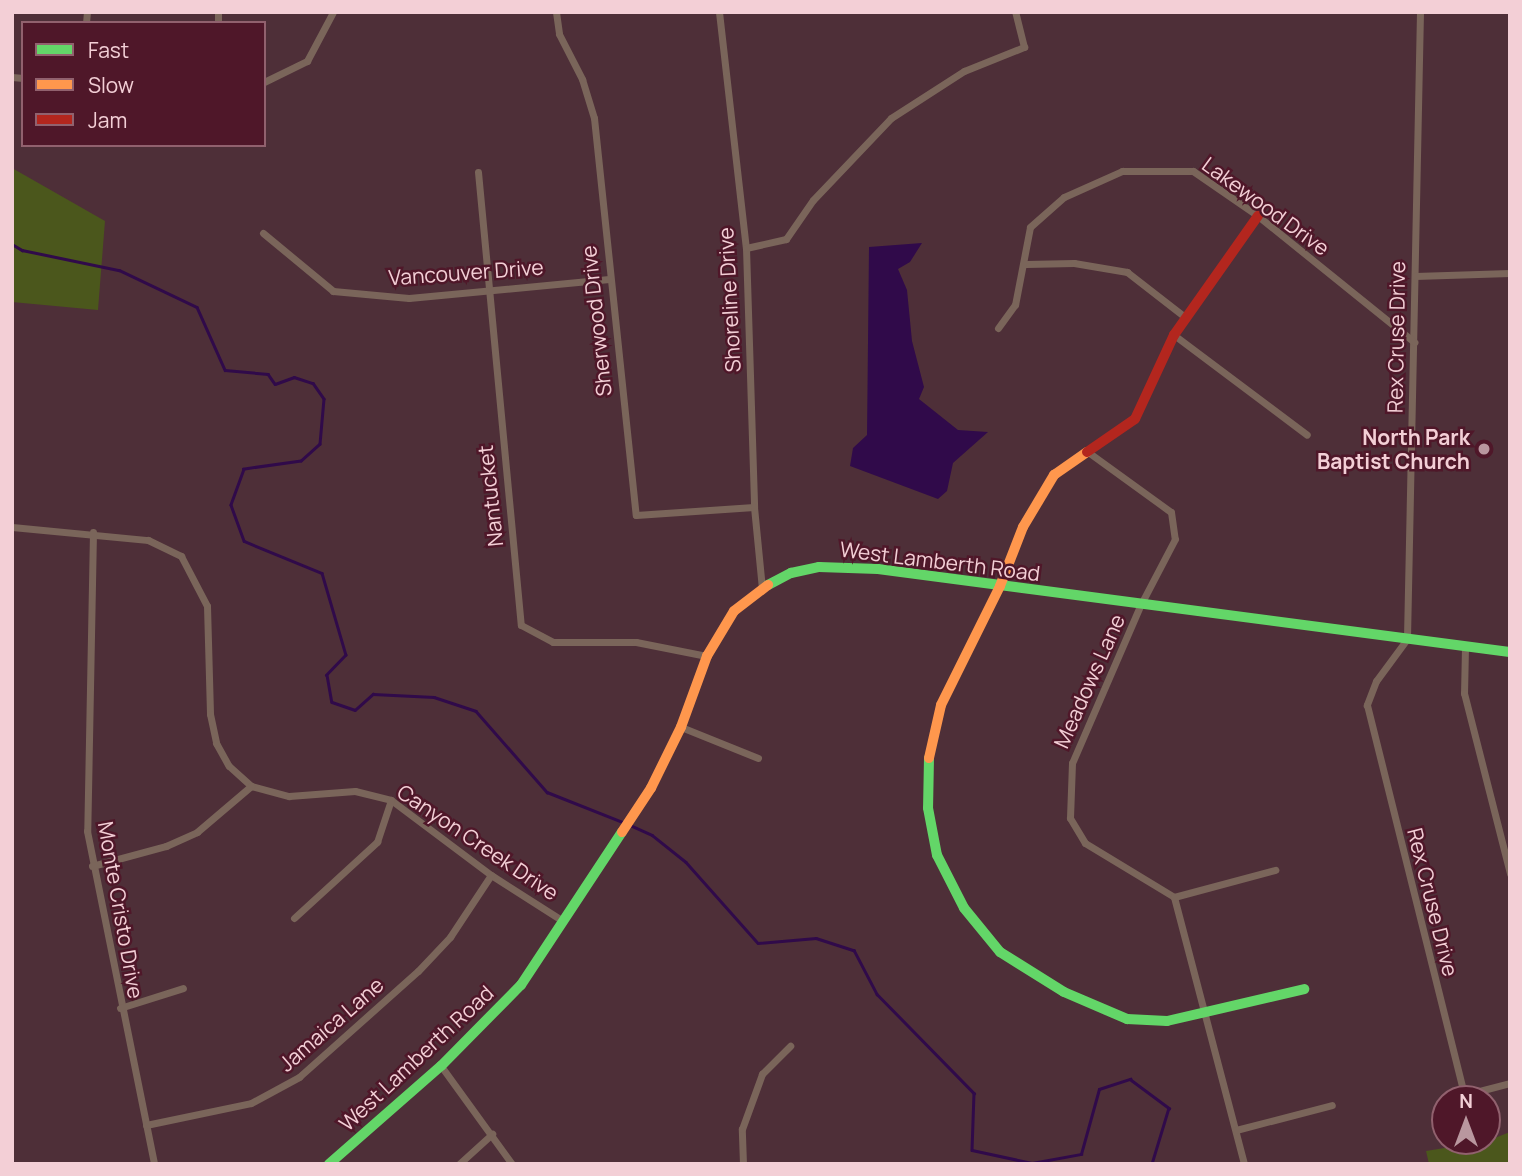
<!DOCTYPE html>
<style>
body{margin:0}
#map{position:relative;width:1522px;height:1176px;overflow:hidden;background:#4e2f38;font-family:Manrope,sans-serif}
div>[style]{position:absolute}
.green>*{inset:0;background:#4b571c}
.water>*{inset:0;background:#300a4a}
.stream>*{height:2.5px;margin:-1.25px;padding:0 1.25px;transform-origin:1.25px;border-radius:1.25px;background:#300a4a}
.street>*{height:7px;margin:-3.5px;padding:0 3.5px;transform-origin:3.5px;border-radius:3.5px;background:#7a655a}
.fast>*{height:10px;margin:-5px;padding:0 5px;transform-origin:5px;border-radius:5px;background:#63d668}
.slow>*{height:10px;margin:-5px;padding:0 5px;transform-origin:5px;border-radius:5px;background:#ff974d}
.jam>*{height:10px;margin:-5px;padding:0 5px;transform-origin:5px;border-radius:5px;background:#b3261e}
.dots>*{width:19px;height:19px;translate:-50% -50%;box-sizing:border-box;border:4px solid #4f1729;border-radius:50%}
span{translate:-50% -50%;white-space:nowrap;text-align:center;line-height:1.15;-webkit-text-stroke:5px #4f1729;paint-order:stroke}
.street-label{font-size:21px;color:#f3cfd6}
.poi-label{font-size:21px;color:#f3cfd6;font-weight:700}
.right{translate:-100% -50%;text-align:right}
.frame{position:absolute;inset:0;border:14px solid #f3cfd6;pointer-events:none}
.legend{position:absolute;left:21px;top:21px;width:245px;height:126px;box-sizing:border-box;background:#4f1729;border:2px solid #91616e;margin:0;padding:9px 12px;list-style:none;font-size:21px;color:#f3cfd6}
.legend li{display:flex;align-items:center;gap:14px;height:35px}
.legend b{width:35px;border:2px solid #91616e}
.north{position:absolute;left:1431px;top:1085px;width:70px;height:70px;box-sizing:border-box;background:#4f1729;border:2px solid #91616e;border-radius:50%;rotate:0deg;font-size:19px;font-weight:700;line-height:28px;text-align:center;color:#f3cfd6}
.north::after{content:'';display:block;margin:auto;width:24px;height:32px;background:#b9979f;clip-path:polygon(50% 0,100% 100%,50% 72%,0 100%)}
</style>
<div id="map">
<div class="green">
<div style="clip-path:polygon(12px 168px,105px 221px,98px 310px,12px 302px)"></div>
<div style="clip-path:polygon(1510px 1132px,1510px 1164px,1429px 1164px,1426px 1151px,1487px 1141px)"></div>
</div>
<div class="water">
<div style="clip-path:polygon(922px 243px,910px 262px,898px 269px,907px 290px,912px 341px,924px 387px,919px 399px,958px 430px,988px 432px,953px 463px,947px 491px,938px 499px,850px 466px,853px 448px,867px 435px,869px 247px)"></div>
</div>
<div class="stream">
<div style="left:12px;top:244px;width:12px;rotate:31deg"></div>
<div style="left:22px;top:250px;width:99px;rotate:11.7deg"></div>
<div style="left:119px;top:270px;width:86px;rotate:25.4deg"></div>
<div style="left:197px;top:307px;width:69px;rotate:66deg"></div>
<div style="left:225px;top:370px;width:43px;rotate:5.3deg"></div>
<div style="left:268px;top:374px;width:12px;rotate:55deg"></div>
<div style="left:275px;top:384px;width:20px;rotate:-20deg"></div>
<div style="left:294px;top:377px;width:20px;rotate:18deg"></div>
<div style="left:313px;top:383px;width:19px;rotate:55deg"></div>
<div style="left:324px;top:399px;width:45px;rotate:95.1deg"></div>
<div style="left:320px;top:444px;width:25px;rotate:138deg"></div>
<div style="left:301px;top:461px;width:58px;rotate:172deg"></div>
<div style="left:244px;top:469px;width:38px;rotate:110deg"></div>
<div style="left:231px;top:505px;width:38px;rotate:70deg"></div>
<div style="left:244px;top:541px;width:84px;rotate:22.3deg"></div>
<div style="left:322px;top:573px;width:85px;rotate:73.7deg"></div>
<div style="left:346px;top:655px;width:28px;rotate:134deg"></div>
<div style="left:327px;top:675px;width:27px;rotate:80deg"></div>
<div style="left:332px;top:702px;width:24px;rotate:19deg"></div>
<div style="left:355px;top:710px;width:24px;rotate:-42deg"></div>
<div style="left:373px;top:694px;width:61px;rotate:2.8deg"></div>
<div style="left:434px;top:697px;width:44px;rotate:18.4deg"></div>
<div style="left:476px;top:711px;width:108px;rotate:48.8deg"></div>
<div style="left:547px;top:792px;width:84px;rotate:21.7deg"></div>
<div style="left:632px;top:826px;width:22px;rotate:24deg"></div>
<div style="left:652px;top:835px;width:43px;rotate:38.5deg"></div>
<div style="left:686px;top:862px;width:108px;rotate:48.4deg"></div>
<div style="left:758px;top:943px;width:58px;rotate:-4.9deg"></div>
<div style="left:816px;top:938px;width:40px;rotate:18deg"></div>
<div style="left:854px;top:950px;width:50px;rotate:62.4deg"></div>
<div style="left:877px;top:994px;width:139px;rotate:45.6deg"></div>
<div style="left:974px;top:1093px;width:57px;rotate:92deg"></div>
<div style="left:972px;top:1150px;width:61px;rotate:12.2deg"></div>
<div style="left:1032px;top:1163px;width:50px;rotate:-10.4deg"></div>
<div style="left:1081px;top:1154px;width:67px;rotate:-74.5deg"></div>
<div style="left:1099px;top:1089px;width:33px;rotate:-18deg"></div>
<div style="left:1130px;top:1079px;width:49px;rotate:36.6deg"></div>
<div style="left:1169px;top:1108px;width:59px;rotate:106.9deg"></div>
</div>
<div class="street">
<div style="left:556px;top:12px;width:22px;rotate:82deg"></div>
<div style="left:559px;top:34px;width:51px;rotate:62.9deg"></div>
<div style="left:582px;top:79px;width:41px;rotate:72.9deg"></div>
<div style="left:594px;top:118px;width:399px;rotate:84deg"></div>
<div style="left:636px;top:515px;width:118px;rotate:-3.9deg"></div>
<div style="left:719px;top:12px;width:238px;rotate:83.5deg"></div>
<div style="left:746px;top:248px;width:259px;rotate:88.2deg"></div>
<div style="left:754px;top:507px;width:81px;rotate:84.4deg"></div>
<div style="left:1420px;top:12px;width:627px;rotate:91.19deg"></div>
<div style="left:1407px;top:639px;width:52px;rotate:126.4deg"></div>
<div style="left:1376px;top:681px;width:26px;rotate:111deg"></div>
<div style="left:1367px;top:705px;width:406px;rotate:76deg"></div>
<div style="left:86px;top:23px;width:11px;rotate:-85deg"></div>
<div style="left:218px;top:23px;width:11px;rotate:-90deg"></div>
<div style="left:12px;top:77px;width:11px;rotate:5deg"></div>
<div style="left:264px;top:82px;width:48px;rotate:-26deg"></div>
<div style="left:307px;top:61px;width:55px;rotate:-62deg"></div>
<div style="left:478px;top:172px;width:455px;rotate:84.6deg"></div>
<div style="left:521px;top:625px;width:36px;rotate:28deg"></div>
<div style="left:553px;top:642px;width:83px"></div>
<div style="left:636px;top:642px;width:72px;rotate:11.2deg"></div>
<div style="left:263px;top:233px;width:91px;rotate:39.6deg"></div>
<div style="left:333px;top:291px;width:76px;rotate:5.3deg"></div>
<div style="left:409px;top:298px;width:201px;rotate:-5.4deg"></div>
<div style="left:746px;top:248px;width:41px;rotate:-12.7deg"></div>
<div style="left:786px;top:239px;width:47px;rotate:-55.3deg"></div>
<div style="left:813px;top:200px;width:113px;rotate:-46.4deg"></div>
<div style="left:891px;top:118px;width:87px;rotate:-32.8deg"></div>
<div style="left:964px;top:71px;width:65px;rotate:-21.8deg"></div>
<div style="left:1024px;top:47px;width:36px;rotate:-104deg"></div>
<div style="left:1026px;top:264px;width:48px;rotate:-1.2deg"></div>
<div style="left:1074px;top:263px;width:54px;rotate:9.6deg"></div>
<div style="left:1127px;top:272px;width:75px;rotate:37.9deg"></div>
<div style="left:1415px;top:276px;width:95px;rotate:-1.8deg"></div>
<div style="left:998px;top:328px;width:29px;rotate:-54deg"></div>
<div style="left:1015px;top:305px;width:79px;rotate:-79.1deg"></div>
<div style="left:1030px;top:227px;width:45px;rotate:-41.4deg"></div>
<div style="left:1064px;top:197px;width:64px;rotate:-24.1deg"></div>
<div style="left:1122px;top:171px;width:71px"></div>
<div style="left:1193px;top:171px;width:79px;rotate:34.7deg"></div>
<div style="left:1258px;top:216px;width:201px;rotate:38.9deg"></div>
<div style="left:1174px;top:335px;width:166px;rotate:36.9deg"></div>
<div style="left:1088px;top:452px;width:102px;rotate:35.9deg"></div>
<div style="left:1171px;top:512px;width:27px;rotate:82deg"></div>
<div style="left:1175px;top:539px;width:76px;rotate:117.6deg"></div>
<div style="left:1140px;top:606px;width:171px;rotate:113.4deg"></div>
<div style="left:1072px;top:763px;width:55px;rotate:92.1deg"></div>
<div style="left:1070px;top:818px;width:29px;rotate:59deg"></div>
<div style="left:1085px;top:843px;width:104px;rotate:31.2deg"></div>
<div style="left:1174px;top:897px;width:276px;rotate:75.3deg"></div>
<div style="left:12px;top:527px;width:137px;rotate:5.5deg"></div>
<div style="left:148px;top:540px;width:37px;rotate:26deg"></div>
<div style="left:181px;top:556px;width:56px;rotate:62.5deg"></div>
<div style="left:207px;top:606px;width:108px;rotate:88.4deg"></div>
<div style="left:210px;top:714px;width:30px;rotate:78deg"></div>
<div style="left:216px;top:743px;width:26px;rotate:61deg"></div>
<div style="left:229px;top:766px;width:30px;rotate:42deg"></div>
<div style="left:251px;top:786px;width:39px;rotate:15deg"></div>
<div style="left:289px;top:796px;width:66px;rotate:-4.3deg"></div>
<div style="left:355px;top:791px;width:37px;rotate:14deg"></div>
<div style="left:391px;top:800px;width:125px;rotate:36.9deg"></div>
<div style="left:491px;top:875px;width:85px;rotate:32.6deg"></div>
<div style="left:93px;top:532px;width:299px;rotate:91.1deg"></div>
<div style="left:87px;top:831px;width:340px;rotate:78.6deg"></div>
<div style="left:1465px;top:647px;width:46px;rotate:91.2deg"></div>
<div style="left:1464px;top:693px;width:187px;rotate:75.7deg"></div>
<div style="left:681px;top:727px;width:83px;rotate:21.9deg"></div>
<div style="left:92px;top:866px;width:77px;rotate:-15.1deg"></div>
<div style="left:166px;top:846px;width:34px;rotate:-24deg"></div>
<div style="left:197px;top:832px;width:71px;rotate:-40.4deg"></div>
<div style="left:1174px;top:897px;width:105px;rotate:-15deg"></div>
<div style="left:294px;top:918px;width:113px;rotate:-42.5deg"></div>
<div style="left:377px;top:842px;width:44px;rotate:-71.6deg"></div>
<div style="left:120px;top:1008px;width:66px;rotate:-17.6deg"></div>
<div style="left:441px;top:1066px;width:121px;rotate:54.1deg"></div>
<div style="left:1464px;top:1095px;width:48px;rotate:-14.6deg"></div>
<div style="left:146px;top:1125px;width:107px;rotate:-11.8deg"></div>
<div style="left:251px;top:1103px;width:55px;rotate:-28.4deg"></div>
<div style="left:299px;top:1077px;width:159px;rotate:-41.7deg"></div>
<div style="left:418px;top:971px;width:47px;rotate:-46.7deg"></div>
<div style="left:450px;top:937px;width:74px;rotate:-56.5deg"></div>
<div style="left:1236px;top:1130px;width:99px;rotate:-14.6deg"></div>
<div style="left:459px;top:1164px;width:45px;rotate:-42.3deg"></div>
<div style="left:743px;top:1164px;width:35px;rotate:-92deg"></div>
<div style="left:742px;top:1129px;width:59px;rotate:-70deg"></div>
<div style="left:762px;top:1074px;width:40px;rotate:-45deg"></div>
</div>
<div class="fast">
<div style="left:768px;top:585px;width:26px;rotate:-28deg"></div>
<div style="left:791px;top:573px;width:29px;rotate:-12deg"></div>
<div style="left:819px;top:567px;width:59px;rotate:1.9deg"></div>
<div style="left:878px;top:569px;width:637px;rotate:7.48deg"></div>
<div style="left:929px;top:758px;width:50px;rotate:91.1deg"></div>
<div style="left:928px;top:808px;width:48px;rotate:79.2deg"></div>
<div style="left:937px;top:855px;width:59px;rotate:63deg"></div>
<div style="left:964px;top:908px;width:57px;rotate:50.7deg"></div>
<div style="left:1000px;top:952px;width:75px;rotate:32deg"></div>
<div style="left:1064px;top:992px;width:69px;rotate:23.2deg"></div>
<div style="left:1127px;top:1019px;width:40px;rotate:2.9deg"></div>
<div style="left:1167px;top:1021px;width:141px;rotate:-13.1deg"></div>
<div style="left:329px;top:1164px;width:149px;rotate:-41.2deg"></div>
<div style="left:441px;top:1066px;width:114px;rotate:-45.4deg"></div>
<div style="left:521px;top:985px;width:183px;rotate:-56.6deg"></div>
</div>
<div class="slow">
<div style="left:929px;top:758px;width:54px;rotate:-77.2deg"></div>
<div style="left:941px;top:705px;width:133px;rotate:-63.6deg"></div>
<div style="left:1000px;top:586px;width:63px;rotate:-68.7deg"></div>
<div style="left:1023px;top:527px;width:61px;rotate:-59.2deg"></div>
<div style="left:1054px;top:475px;width:40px;rotate:-34.9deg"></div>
<div style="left:622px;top:832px;width:53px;rotate:-56.6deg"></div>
<div style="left:651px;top:788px;width:68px;rotate:-63.8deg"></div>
<div style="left:681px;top:727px;width:76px;rotate:-69.9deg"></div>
<div style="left:707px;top:656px;width:52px;rotate:-59deg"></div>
<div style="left:734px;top:611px;width:43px;rotate:-37.4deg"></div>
</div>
<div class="jam">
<div style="left:1087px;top:452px;width:58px;rotate:-34.5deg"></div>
<div style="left:1135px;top:419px;width:93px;rotate:-65.1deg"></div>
<div style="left:1174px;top:335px;width:146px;rotate:-54.8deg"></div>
</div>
<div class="dots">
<div style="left:1484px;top:449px;background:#b9979f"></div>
</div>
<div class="street-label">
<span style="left:1266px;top:206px;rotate:36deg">Lakewood Drive</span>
<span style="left:466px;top:272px;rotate:-4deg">Vancouver Drive</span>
<span style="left:729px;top:300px;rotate:-93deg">Shoreline Drive</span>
<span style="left:596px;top:321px;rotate:-96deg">Sherwood Drive</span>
<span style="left:1396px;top:337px;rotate:-89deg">Rex Cruse Drive</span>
<span style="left:490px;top:496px;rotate:-96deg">Nantucket</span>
<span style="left:940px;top:561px;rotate:7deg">West Lamberth Road</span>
<span style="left:1089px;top:681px;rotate:-66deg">Meadows Lane</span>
<span style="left:478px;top:842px;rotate:34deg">Canyon Creek Drive</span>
<span style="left:1433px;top:902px;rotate:76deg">Rex Cruse Drive</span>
<span style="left:121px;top:910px;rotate:80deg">Monte Cristo Drive</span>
<span style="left:331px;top:1024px;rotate:-41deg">Jamaica Lane</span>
<span style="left:416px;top:1058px;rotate:-43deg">West Lamberth Road</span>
</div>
<div class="poi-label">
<span class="right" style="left:1470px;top:449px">North Park<br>Baptist Church</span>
</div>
<div class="frame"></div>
<ul class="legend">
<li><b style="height:9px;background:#63d668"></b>Fast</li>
<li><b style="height:9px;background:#ff974d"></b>Slow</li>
<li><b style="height:9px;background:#b3261e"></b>Jam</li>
</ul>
<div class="north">N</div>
</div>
